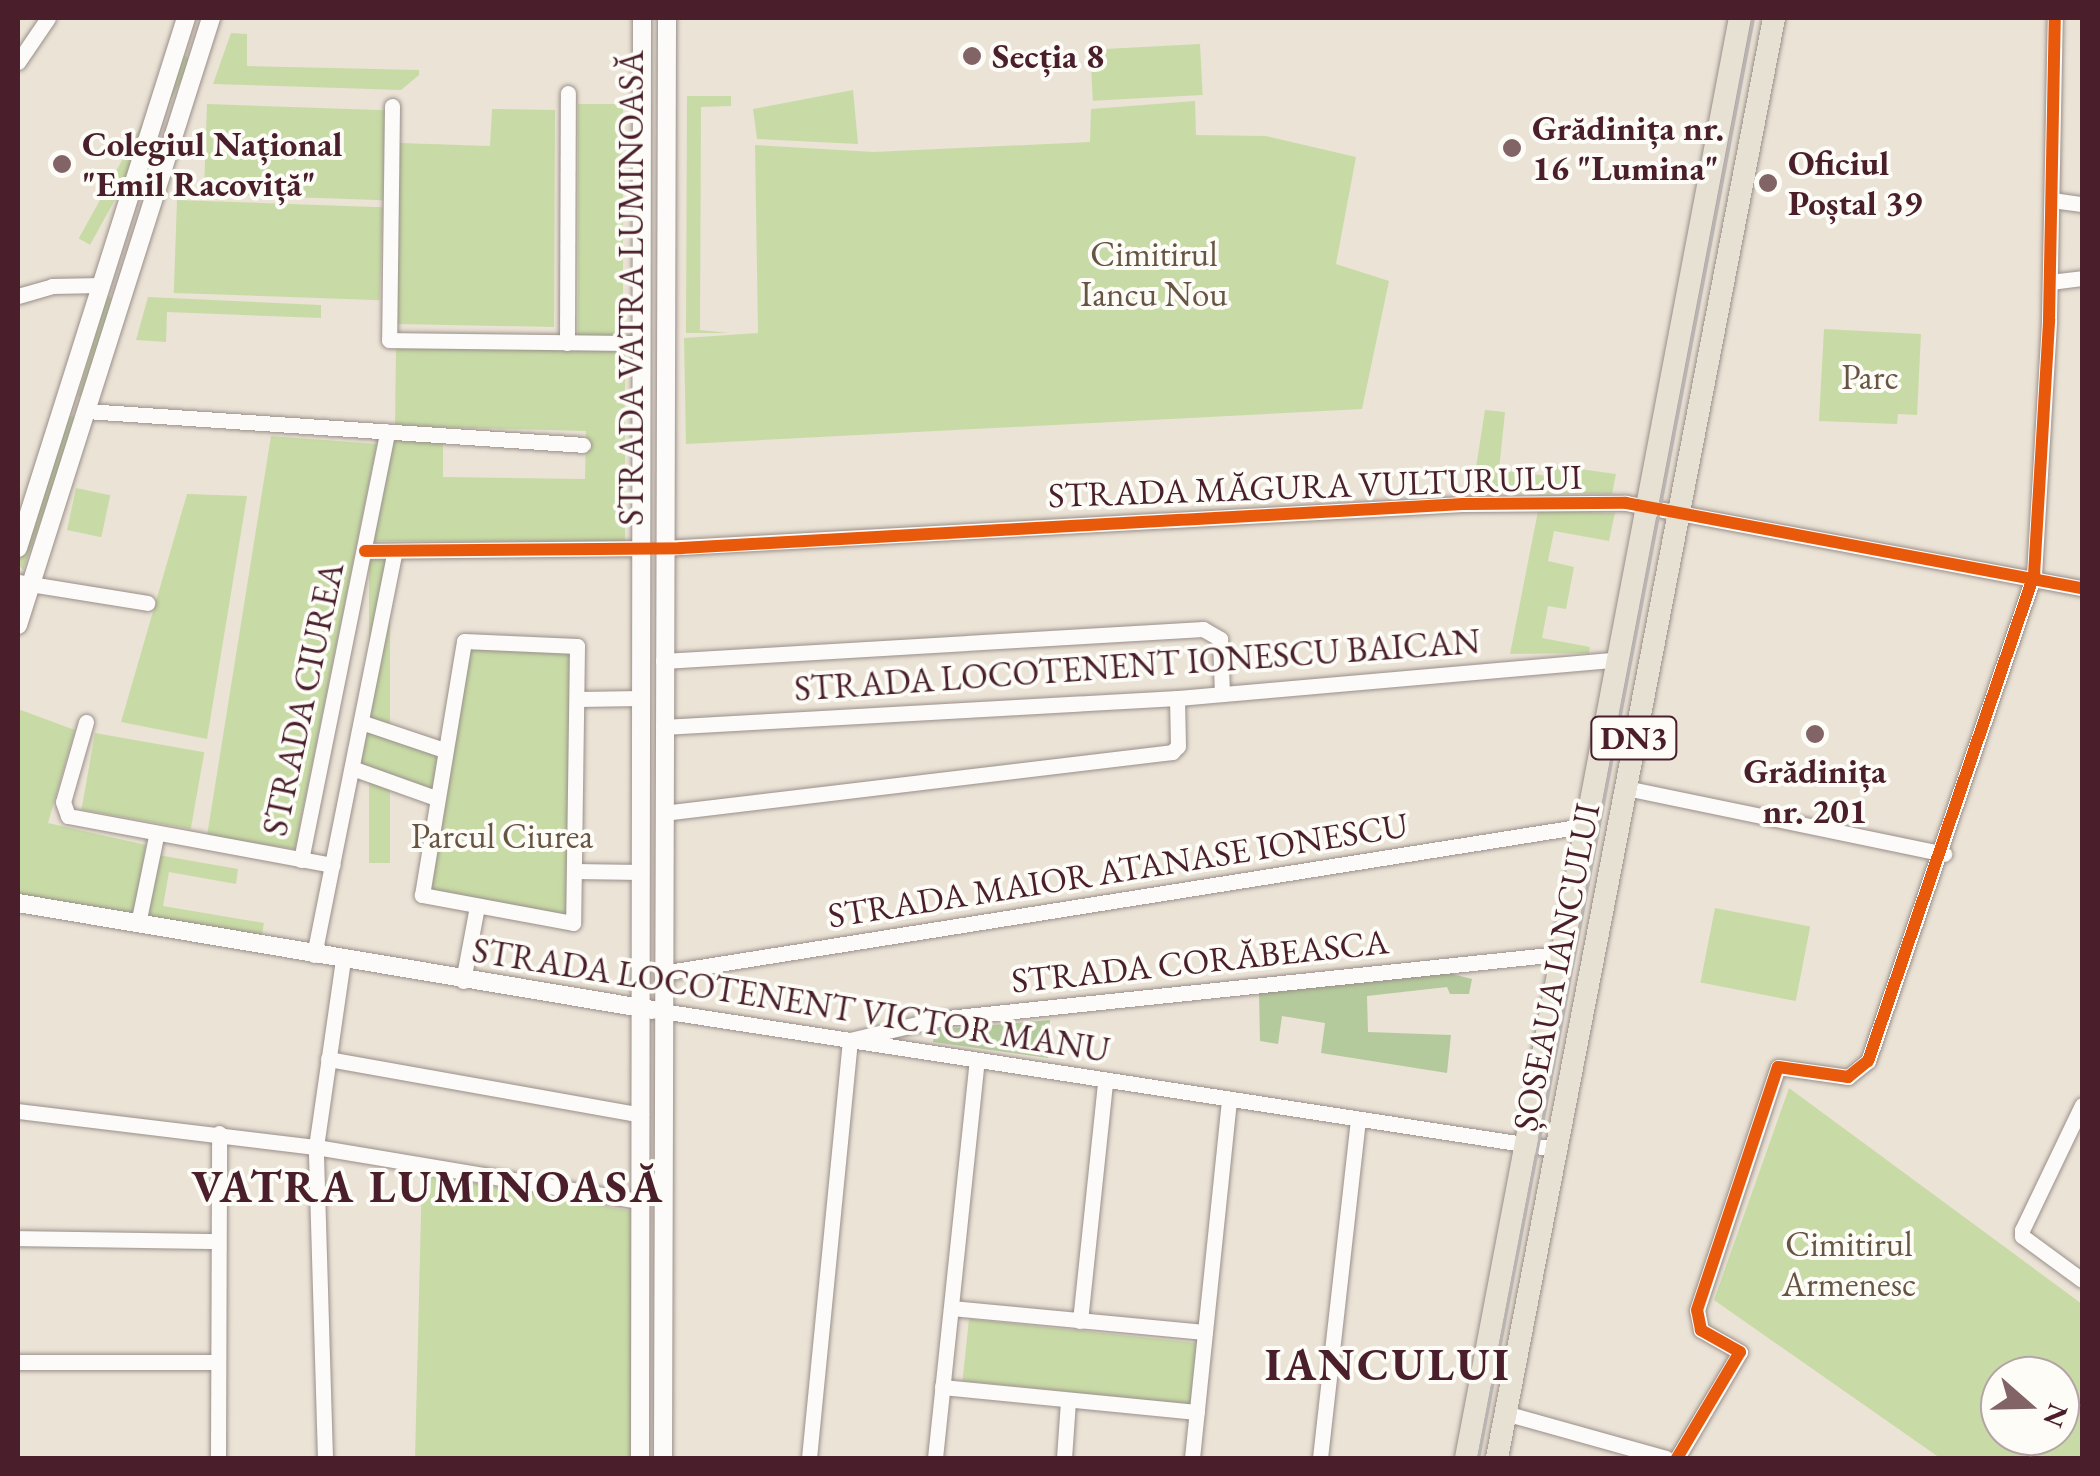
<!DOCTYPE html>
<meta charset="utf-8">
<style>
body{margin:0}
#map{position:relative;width:2100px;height:1476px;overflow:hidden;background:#ebe3d6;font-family:"EB Garamond",serif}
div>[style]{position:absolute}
.green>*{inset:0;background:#c8dba6;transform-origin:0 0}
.forest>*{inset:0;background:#b5ca9c}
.roads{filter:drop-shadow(0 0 2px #9a8f8a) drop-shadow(0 0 2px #9a8f8a)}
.minor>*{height:15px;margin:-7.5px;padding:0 7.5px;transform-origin:7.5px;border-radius:7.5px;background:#fcfbf9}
.tertiary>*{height:18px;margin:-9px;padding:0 9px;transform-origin:9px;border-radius:9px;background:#fcfbf9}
.primary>*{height:22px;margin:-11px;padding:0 11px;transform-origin:11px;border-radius:11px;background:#e7e1d4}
.tram>*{height:2.5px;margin:-1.25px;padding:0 1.25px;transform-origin:1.25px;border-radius:1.25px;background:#bab3b3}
.cycleway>*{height:12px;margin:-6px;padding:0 6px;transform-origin:6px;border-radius:6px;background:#e8590c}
.dots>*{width:28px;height:28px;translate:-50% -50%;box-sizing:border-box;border:5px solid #fdfcf7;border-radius:50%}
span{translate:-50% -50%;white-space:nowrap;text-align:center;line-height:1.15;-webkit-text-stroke:8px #fdfcf7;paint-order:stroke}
.shield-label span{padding:2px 8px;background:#fdfcf7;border:2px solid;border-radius:8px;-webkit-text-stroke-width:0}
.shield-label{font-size:32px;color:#4a1f2b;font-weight:700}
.poi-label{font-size:35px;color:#4a1f2b;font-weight:700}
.left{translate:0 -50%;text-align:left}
.park-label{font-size:35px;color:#675544}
.street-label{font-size:35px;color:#4a1f2b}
.district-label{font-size:45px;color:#4a1f2b;font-weight:700;letter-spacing:2.5px}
.frame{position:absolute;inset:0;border:20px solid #4a1f2b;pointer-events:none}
.north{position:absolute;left:1980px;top:1356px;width:100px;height:100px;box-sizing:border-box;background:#fdfcf7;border:2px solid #b5a4a5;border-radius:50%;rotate:110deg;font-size:28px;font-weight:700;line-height:40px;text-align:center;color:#4a1f2b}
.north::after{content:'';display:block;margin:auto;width:35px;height:45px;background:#826467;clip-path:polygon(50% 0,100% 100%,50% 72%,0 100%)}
</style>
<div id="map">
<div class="green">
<div style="clip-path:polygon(231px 33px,247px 34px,247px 66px,419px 70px,419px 75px,401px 90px,213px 84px)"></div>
<div style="left:1200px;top:44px;width:51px;height:110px;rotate:87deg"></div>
<div style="left:181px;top:54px;width:13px;height:211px;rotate:29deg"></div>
<div style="clip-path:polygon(853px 90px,858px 144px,757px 139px,753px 109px)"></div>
<div style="clip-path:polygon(687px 96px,731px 96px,731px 106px,701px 107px,700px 330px,729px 333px,686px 333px)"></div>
<div style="clip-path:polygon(1195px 101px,1196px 135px,1266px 136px,1356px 157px,1336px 264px,1389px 281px,1362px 409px,686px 444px,684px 338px,758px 333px,755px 145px,874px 152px,1090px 142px,1091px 109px)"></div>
<div style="left:207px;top:104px;width:179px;height:90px;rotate:2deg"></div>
<div style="left:578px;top:104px;width:45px;height:233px"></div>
<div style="clip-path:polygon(492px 109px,555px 110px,554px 327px,397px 324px,400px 143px,490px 146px)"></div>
<div style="left:177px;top:200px;width:206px;height:93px;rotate:2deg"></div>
<div style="clip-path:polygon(107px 295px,114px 300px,86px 395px,78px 396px)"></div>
<div style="clip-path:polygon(148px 297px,321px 305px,321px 318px,167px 312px,166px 342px,136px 340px)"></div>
<div style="clip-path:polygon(1824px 329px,1921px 334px,1917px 415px,1898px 414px,1897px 424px,1819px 421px)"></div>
<div style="clip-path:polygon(396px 348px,625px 350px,625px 542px,374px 541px,393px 440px,443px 442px,443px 477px,585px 479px,586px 431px,395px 426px)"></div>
<div style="clip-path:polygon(1485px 410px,1505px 412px,1499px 470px,1549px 476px,1551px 465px,1616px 474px,1612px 494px,1472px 493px)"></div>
<div style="clip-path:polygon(72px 416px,77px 419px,23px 570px,18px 564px,64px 417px)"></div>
<div style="clip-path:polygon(271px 436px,377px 444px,295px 849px,207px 836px)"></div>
<div style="left:76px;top:488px;width:35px;height:43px;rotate:12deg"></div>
<div style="clip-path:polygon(187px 494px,247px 496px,207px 739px,121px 722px)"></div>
<div style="clip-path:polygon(1538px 511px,1615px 513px,1609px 541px,1554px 531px,1548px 561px,1574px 567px,1566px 609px,1548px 606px,1542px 638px,1590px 647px,1589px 653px,1510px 654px)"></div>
<div style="left:369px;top:556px;width:21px;height:307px"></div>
<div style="clip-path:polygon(466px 644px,573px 650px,568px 917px,427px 892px,440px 796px,355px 766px,363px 726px,447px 753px)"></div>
<div style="clip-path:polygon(18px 709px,75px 730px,48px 823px,146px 845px,134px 915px,18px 895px)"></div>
<div style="left:95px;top:733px;width:111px;height:78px;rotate:10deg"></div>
<div style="clip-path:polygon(158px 855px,238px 869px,236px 884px,169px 872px,163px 906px,264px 923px,261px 940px,146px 918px)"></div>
<div style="left:1715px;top:908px;width:97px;height:76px;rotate:11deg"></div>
<div style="clip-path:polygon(evenodd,1789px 1088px,2082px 1304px,2082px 1458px,1940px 1458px,1714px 1300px,1789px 1088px,2000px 1376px,2060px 1376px,2060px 1436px,2000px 1436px,2000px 1376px)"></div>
<div style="clip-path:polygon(422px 1174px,631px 1211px,632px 1458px,415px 1458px)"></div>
<div style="left:969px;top:1319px;width:229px;height:62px;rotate:6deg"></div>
</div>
<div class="forest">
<div style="clip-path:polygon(1444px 972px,1472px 979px,1469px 994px,1450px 994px,1447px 987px,1367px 996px,1368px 1032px,1451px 1035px,1447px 1073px,1321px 1053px,1325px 1023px,1282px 1016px,1278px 1044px,1260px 1041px,1259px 993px)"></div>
<div style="clip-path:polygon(1050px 1020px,1048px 1058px,933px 1042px,935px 1030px)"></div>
</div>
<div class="roads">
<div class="minor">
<div style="left:18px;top:62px;width:53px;rotate:-55.7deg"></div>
<div style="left:392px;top:106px;width:234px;rotate:90.7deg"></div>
<div style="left:389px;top:340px;width:253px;rotate:0.7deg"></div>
<div style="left:2052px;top:200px;width:30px;rotate:8deg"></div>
<div style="left:2050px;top:282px;width:32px;rotate:-7deg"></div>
<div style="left:18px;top:296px;width:35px;rotate:-16deg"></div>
<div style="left:52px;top:286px;width:49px;rotate:-1.2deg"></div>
<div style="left:567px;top:343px;width:250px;rotate:-89.8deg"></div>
<div style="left:86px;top:411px;width:498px;rotate:3.9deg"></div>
<div style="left:663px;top:548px;width:801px;rotate:-3.15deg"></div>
<div style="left:1463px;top:504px;width:163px;rotate:-0.4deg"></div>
<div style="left:1626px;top:503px;width:464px;rotate:10.6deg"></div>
<div style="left:365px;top:551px;width:276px;rotate:-0.6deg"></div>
<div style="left:18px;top:582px;width:131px;rotate:9.2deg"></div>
<div style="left:464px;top:641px;width:113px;rotate:2.5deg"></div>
<div style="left:577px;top:646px;width:277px;rotate:90.8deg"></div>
<div style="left:573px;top:923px;width:154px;rotate:-169.5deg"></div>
<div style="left:422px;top:895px;width:257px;rotate:-80.6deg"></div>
<div style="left:663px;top:661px;width:541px;rotate:-3.39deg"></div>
<div style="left:1203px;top:629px;width:20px;rotate:30deg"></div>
<div style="left:1220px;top:639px;width:55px;rotate:87.9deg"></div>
<div style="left:578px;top:699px;width:63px;rotate:-0.9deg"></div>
<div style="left:86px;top:722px;width:83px;rotate:106deg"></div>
<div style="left:63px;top:802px;width:15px;rotate:70deg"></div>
<div style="left:68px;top:816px;width:269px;rotate:10.5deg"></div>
<div style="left:361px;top:722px;width:88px;rotate:18.6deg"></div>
<div style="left:663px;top:727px;width:515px;rotate:-3.23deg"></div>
<div style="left:1177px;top:698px;width:440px;rotate:-5deg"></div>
<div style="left:352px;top:768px;width:89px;rotate:19.7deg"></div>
<div style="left:1626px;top:788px;width:325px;rotate:11.7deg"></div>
<div style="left:663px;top:813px;width:513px;rotate:-6.83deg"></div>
<div style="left:1172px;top:752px;width:8px;rotate:-45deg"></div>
<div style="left:1178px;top:746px;width:48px;rotate:-91.2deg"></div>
<div style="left:301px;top:860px;width:437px;rotate:-78.6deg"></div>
<div style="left:574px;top:871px;width:67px;rotate:0.9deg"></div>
<div style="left:138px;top:924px;width:90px;rotate:-78.4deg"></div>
<div style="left:314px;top:955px;width:412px;rotate:-78.7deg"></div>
<div style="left:662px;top:973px;width:933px;rotate:-9.07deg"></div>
<div style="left:463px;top:981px;width:76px;rotate:-79.4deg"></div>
<div style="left:662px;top:1011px;width:905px;rotate:8.78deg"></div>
<div style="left:328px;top:1059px;width:318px;rotate:10.1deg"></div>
<div style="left:2082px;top:1105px;width:139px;rotate:115.6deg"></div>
<div style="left:2022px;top:1230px;width:6px;rotate:90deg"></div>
<div style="left:2022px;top:1236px;width:74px;rotate:36.3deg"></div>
<div style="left:18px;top:1111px;width:300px;rotate:6.9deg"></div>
<div style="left:316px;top:1147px;width:328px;rotate:9.5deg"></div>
<div style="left:18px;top:1238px;width:200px;rotate:0.9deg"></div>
<div style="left:951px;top:1308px;width:255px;rotate:5.4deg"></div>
<div style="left:1080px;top:1321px;width:239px;rotate:-84deg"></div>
<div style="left:18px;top:1362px;width:200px"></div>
<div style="left:942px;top:1387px;width:256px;rotate:5.6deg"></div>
<div style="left:1505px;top:1413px;width:167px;rotate:15.6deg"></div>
<div style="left:218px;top:1458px;width:325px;rotate:-89.8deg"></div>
<div style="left:325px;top:1458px;width:311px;rotate:-91.7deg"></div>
<div style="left:316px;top:1147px;width:189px;rotate:-81.8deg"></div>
<div style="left:809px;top:1458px;width:420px;rotate:-84.4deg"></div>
<div style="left:850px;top:1040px;width:90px;rotate:-13.4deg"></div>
<div style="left:938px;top:1019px;width:624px;rotate:-5.98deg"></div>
<div style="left:935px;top:1458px;width:399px;rotate:-84deg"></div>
<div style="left:1064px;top:1458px;width:57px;rotate:-86deg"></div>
<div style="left:1192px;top:1458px;width:359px;rotate:-84.1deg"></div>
<div style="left:1320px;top:1458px;width:340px;rotate:-83.6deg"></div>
<div style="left:1677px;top:1458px;width:123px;rotate:-59.3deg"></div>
<div style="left:1740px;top:1352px;width:45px;rotate:-150.6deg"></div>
<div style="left:1701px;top:1330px;width:20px;rotate:-101deg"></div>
<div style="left:1697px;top:1310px;width:256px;rotate:-71.6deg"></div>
<div style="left:1778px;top:1067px;width:71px;rotate:8.1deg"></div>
<div style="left:1848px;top:1077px;width:26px;rotate:-39deg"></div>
<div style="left:1868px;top:1061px;width:514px;rotate:-71.14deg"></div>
<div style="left:2034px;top:575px;width:256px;rotate:-86.6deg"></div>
<div style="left:2049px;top:319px;width:301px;rotate:-88.9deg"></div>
</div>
<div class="tertiary">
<div style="left:18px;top:548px;width:556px;rotate:-72.41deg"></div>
<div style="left:18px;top:625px;width:637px;rotate:-72.36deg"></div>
<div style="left:18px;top:903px;width:644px;rotate:9.56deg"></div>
<div style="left:640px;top:1458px;width:1440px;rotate:-89.92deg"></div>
<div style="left:663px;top:1458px;width:1440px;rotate:-89.84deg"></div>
</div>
<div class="primary">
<div style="left:1466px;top:1458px;width:1466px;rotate:-79.23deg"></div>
<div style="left:1497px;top:1458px;width:1466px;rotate:-79.11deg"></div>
</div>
</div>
<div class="tram">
<div style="left:1478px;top:1458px;width:1466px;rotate:-79.19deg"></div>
</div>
<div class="cycleway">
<div style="left:365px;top:551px;width:316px;rotate:-0.5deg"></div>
<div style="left:681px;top:548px;width:783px;rotate:-3.22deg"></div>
<div style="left:1463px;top:504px;width:163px;rotate:-0.4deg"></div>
<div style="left:1626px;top:503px;width:464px;rotate:10.6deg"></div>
<div style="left:1677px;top:1458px;width:123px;rotate:-59.3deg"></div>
<div style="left:1740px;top:1352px;width:45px;rotate:-150.6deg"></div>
<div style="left:1701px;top:1330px;width:20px;rotate:-101deg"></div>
<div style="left:1697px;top:1310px;width:256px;rotate:-71.6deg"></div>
<div style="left:1778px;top:1067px;width:71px;rotate:8.1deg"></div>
<div style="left:1848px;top:1077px;width:26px;rotate:-39deg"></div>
<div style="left:1868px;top:1061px;width:514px;rotate:-71.14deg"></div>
<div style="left:2034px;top:575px;width:256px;rotate:-86.6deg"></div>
<div style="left:2049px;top:319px;width:301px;rotate:-88.9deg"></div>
</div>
<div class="dots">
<div style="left:972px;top:56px;background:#826467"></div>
<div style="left:1512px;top:148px;background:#826467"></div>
<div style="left:62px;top:164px;background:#826467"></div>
<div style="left:1768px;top:183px;background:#826467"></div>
<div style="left:1815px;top:734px;background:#826467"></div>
</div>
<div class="shield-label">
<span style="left:1634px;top:738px">DN3</span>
</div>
<div class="poi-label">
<span class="left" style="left:992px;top:56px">Secția 8</span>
<span class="left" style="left:1532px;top:148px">Grădinița nr.<br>16 "Lumina"</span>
<span class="left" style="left:82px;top:164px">Colegiul Național<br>"Emil Racoviță"</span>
<span class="left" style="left:1788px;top:183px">Oficiul<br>Poștal 39</span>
<span style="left:1815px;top:791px">Grădinița<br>nr. 201</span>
</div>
<div class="park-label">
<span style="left:1154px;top:274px">Cimitirul<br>Iancu Nou</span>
<span style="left:1870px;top:377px">Parc</span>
<span style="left:502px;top:836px">Parcul Ciurea</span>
<span style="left:1849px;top:1264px">Cimitirul<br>Armenesc</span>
</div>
<div class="street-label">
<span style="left:631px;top:288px;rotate:-90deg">STRADA VATRA LUMINOASĂ</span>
<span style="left:1315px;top:486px;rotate:-2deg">STRADA MĂGURA VULTURULUI</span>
<span style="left:1137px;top:665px;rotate:-4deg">STRADA LOCOTENENT IONESCU BAICAN</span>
<span style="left:303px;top:699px;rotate:-78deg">STRADA CIUREA</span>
<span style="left:1118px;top:870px;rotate:-9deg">STRADA MAIOR ATANASE IONESCU</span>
<span style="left:1200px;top:961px;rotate:-6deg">STRADA CORĂBEASCA</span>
<span style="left:1556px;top:967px;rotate:-79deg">ȘOSEAUA IANCULUI</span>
<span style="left:791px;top:1000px;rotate:9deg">STRADA LOCOTENENT VICTOR MANU</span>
</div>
<div class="district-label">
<span style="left:428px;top:1187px">VATRA LUMINOASĂ</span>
<span style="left:1388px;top:1365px">IANCULUI</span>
</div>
<div class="frame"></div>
<div class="north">N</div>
</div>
